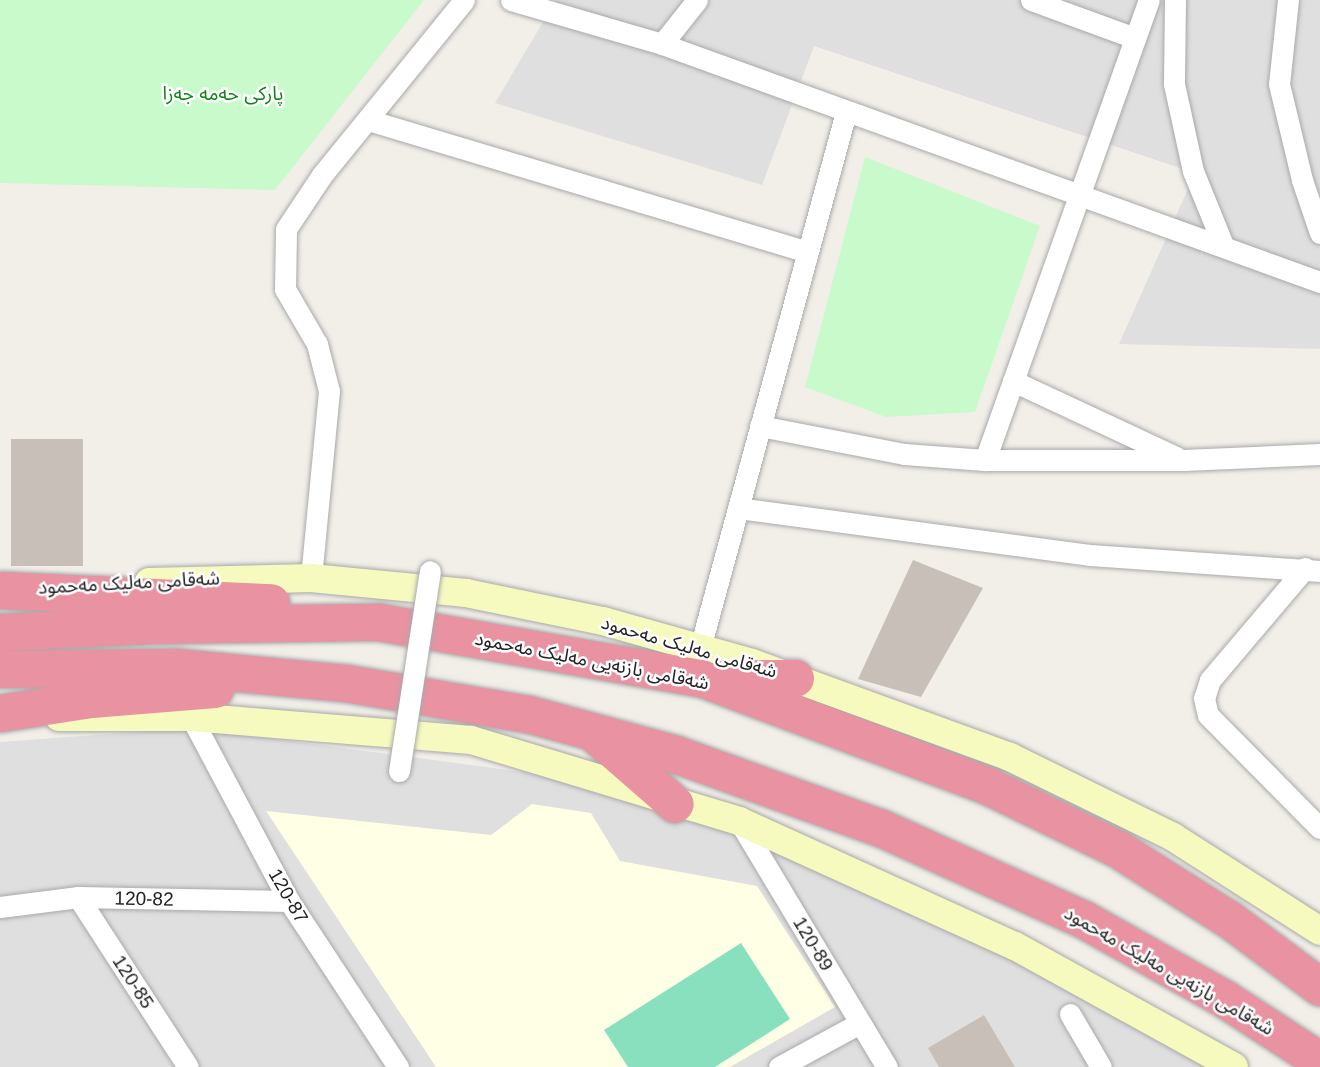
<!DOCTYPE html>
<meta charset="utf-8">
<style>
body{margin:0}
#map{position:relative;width:1320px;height:1067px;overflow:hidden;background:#f2efe9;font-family:Arial,"Noto Sans Arabic",sans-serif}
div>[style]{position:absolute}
.residential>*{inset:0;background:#e0dfdf}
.education>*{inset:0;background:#ffffe5}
.park>*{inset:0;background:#c8facc}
.pitch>*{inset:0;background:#88e0be}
.building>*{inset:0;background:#c7bfb8;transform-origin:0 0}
.roads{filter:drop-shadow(0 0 2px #a9a9a9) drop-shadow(0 0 2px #a9a9a9)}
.street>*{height:21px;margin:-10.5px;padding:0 10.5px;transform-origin:10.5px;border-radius:10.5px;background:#fff}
.secondary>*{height:28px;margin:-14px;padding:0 14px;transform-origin:14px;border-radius:14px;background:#f7fabf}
.highway>*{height:37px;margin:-18.5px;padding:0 18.5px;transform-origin:18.5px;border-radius:18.5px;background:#e892a2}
.bridges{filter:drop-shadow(0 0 2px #a9a9a9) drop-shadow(0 0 2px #a9a9a9)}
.street-bridge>*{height:21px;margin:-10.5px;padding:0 10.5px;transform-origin:10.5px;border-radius:10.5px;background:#fff}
span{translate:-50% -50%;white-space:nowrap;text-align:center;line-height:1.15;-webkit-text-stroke:5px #fff;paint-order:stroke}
.park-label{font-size:19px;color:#0c8416}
.street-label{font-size:19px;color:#222}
</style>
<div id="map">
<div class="residential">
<div style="clip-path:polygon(556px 0,1320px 0,1320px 349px,1119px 344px,1195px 173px,814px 46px,762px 185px,495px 103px)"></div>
<div style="clip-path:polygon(192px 728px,622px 785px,735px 810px,1214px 1067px,0 1067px,0 742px)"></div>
</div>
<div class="education">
<div style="clip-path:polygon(532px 804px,591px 813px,620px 861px,757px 886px,835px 1007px,730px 1067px,436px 1067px,266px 811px,491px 835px)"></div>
</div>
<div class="park">
<div style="clip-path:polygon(0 0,424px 0,275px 190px,0 183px)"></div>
<div style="clip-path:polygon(865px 157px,1040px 226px,975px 412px,886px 417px,805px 387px)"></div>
</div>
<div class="pitch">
<div style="clip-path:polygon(741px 943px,790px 1019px,715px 1067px,628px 1067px,604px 1030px)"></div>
</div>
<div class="building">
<div style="left:83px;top:439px;width:127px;height:72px;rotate:90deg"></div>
<div style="clip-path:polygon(913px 560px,983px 588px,921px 697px,858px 679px)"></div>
<div style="clip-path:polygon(984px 1015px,1015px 1067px,939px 1067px,928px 1048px)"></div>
</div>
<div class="roads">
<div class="street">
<div style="left:511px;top:0;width:157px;rotate:16.2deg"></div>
<div style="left:662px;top:44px;width:700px;rotate:19.89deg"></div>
<div style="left:1031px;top:0;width:111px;rotate:20.1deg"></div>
<div style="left:1175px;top:0;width:84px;rotate:90.7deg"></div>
<div style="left:1174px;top:84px;width:89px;rotate:77.7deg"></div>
<div style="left:1193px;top:171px;width:80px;rotate:67.9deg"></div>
<div style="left:1288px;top:0;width:84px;rotate:96.1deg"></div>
<div style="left:1279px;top:84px;width:99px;rotate:76.5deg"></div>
<div style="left:1302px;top:180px;width:56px;rotate:71.2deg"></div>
<div style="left:662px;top:44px;width:56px;rotate:-51.5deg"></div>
<div style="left:368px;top:120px;width:458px;rotate:16.7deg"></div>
<div style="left:1013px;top:381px;width:180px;rotate:25deg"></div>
<div style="left:760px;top:426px;width:147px;rotate:11deg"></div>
<div style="left:904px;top:454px;width:81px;rotate:4.2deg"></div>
<div style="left:985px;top:460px;width:198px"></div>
<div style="left:1183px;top:460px;width:137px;rotate:-2.5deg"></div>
<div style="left:985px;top:460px;width:488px;rotate:-70.4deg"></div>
<div style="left:738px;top:508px;width:355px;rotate:7.6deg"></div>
<div style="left:1090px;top:555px;width:231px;rotate:4deg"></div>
<div style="left:1305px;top:568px;width:147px;rotate:130.3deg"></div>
<div style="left:1210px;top:680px;width:19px;rotate:108deg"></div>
<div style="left:1204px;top:698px;width:17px;rotate:77deg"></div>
<div style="left:1208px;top:715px;width:159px;rotate:45.3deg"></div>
<div style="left:311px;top:578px;width:188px;rotate:-84.5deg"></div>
<div style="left:329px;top:391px;width:49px;rotate:-104.3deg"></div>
<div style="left:317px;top:344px;width:64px;rotate:-120.2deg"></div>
<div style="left:285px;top:289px;width:60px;rotate:-89deg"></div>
<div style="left:286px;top:229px;width:65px;rotate:-56.3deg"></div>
<div style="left:322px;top:175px;width:225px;rotate:-50.9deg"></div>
<div style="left:700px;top:648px;width:556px;rotate:-74.76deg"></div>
<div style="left:191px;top:717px;width:208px;rotate:62deg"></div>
<div style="left:289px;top:901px;width:199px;rotate:56.7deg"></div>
<div style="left:739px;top:821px;width:287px;rotate:59deg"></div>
<div style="left:78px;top:897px;width:202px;rotate:57.1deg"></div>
<div style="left:0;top:907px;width:79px;rotate:-7.3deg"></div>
<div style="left:78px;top:897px;width:211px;rotate:1.1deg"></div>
<div style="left:1070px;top:1014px;width:61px;rotate:59.7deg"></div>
<div style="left:779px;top:1067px;width:92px;rotate:-28.5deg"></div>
</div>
<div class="secondary">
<div style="left:149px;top:582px;width:162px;rotate:-1.4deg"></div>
<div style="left:311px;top:578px;width:156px;rotate:5.5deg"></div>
<div style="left:466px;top:593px;width:140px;rotate:11.6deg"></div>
<div style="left:603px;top:621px;width:155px;rotate:15.7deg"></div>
<div style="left:752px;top:663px;width:275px;rotate:20deg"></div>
<div style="left:1010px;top:757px;width:182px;rotate:26.1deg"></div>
<div style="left:1173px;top:837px;width:174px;rotate:32.6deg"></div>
<div style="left:59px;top:717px;width:132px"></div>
<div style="left:191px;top:717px;width:281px;rotate:4.7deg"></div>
<div style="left:471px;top:740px;width:280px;rotate:16.8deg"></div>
<div style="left:739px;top:821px;width:303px;rotate:24.4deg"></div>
<div style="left:1015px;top:946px;width:250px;rotate:28.9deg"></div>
</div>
<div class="highway">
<div style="left:2px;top:590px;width:269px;rotate:2.6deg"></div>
<div style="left:0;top:632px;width:154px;rotate:-2.6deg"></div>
<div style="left:154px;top:625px;width:225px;rotate:-0.8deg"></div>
<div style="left:379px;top:622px;width:327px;rotate:9.9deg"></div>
<div style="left:701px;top:678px;width:307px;rotate:20.6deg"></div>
<div style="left:988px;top:786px;width:144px;rotate:25.9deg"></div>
<div style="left:1118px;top:849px;width:133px;rotate:32.4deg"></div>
<div style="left:1230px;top:920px;width:112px;rotate:36.7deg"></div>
<div style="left:0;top:669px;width:176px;rotate:-0.7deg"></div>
<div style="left:176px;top:667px;width:171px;rotate:5.4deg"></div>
<div style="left:346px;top:683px;width:185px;rotate:9.7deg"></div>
<div style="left:528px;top:714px;width:152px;rotate:15.2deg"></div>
<div style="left:675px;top:754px;width:219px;rotate:19.8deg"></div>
<div style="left:881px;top:828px;width:222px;rotate:24.3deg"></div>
<div style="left:1083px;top:919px;width:163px;rotate:29.4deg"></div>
<div style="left:1225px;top:999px;width:113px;rotate:33.1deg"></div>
<div style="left:726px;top:678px;width:69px"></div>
<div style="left:0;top:713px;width:92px;rotate:-8.7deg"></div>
<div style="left:91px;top:699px;width:124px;rotate:-4.6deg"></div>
<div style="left:597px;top:736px;width:103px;rotate:41.1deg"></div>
</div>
</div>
<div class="bridges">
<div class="street-bridge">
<div style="left:399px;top:771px;width:202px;rotate:-81.2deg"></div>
</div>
</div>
<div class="park-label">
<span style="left:223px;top:94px">پارکی حەمە جەزا</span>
</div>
<div class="street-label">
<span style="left:129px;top:583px;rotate:-3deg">شەقامی مەلیک مەحمود</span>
<span style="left:689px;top:647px;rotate:16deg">شەقامی مەلیک مەحمود</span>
<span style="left:592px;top:661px;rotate:11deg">شەقامی بازنەیی مەلیک مەحمود</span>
<span style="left:288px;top:896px;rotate:60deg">120-87</span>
<span style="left:144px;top:899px;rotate:1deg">120-82</span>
<span style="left:813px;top:944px;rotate:59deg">120-89</span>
<span style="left:1169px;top:971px;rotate:30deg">شەقامی بازنەیی مەلیک مەحمود</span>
<span style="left:133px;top:982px;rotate:57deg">120-85</span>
</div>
</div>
